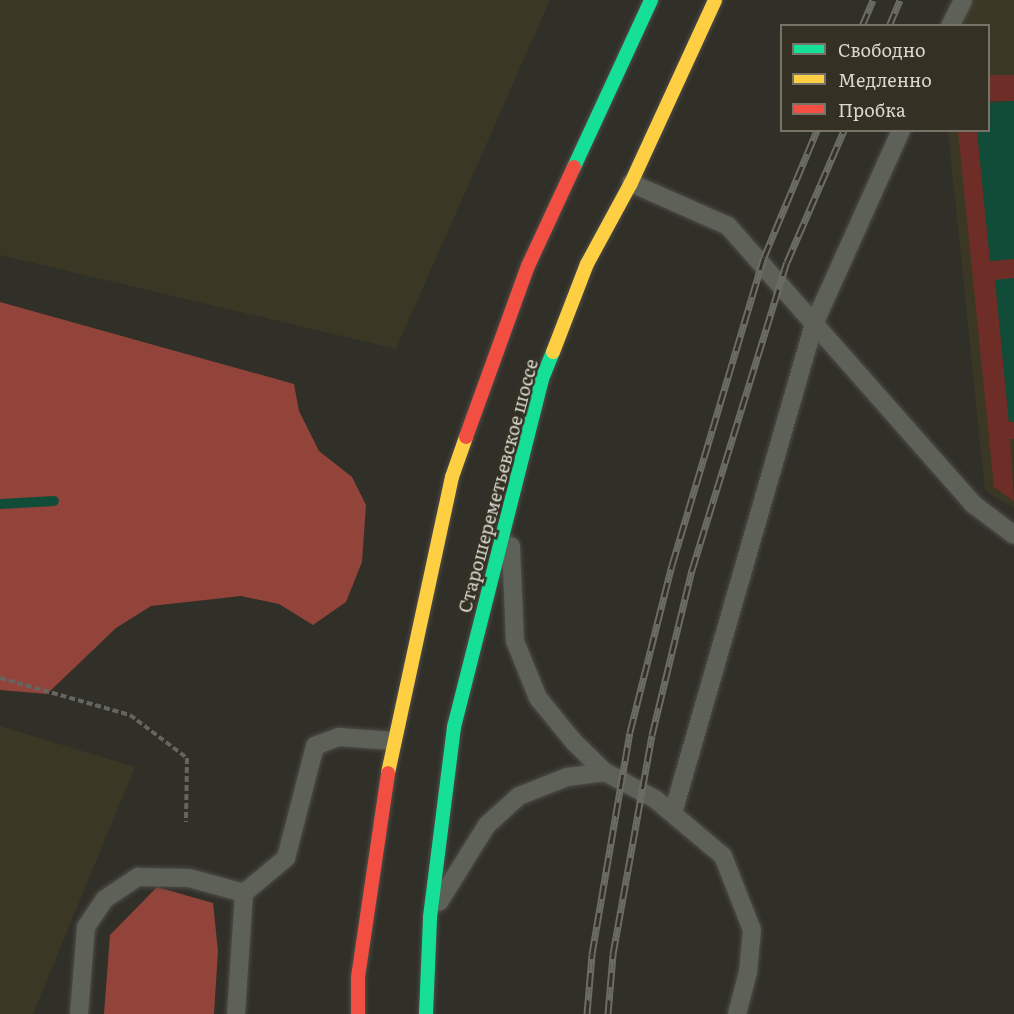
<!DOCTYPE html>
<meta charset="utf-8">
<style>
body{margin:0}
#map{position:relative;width:1014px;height:1014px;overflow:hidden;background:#302f28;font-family:Literata,serif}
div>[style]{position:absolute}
.built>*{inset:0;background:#3b3725}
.green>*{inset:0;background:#6e2e27;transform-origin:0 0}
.forest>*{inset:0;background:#92443a}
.water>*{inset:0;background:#114c38}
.stream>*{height:10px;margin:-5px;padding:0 5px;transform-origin:5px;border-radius:5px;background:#114c38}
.path>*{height:4px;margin-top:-2px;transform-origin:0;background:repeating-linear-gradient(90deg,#63655e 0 6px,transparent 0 9px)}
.roads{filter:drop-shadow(0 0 2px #4e4c47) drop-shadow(0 0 2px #4e4c47)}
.lane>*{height:18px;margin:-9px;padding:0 9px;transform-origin:9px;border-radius:9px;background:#5d6157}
.fast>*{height:14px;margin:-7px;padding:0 7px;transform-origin:7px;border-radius:7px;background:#16e098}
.slow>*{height:14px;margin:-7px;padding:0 7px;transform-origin:7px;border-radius:7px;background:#ffcf43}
.jam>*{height:14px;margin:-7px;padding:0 7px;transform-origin:7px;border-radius:7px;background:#f24e42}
.rail>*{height:7px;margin-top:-3.5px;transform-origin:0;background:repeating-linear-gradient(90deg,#343124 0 14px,#6b6d64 0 28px);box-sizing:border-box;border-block:2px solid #6b6d64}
span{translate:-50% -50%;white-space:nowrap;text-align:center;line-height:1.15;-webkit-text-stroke:5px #343124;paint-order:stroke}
.street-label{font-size:18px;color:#d9d7cf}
.legend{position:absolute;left:780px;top:24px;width:210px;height:108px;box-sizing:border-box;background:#343124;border:2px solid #767368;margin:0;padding:8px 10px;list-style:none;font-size:18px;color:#d9d7cf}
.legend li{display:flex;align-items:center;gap:12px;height:30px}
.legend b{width:30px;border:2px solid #767368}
</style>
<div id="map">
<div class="built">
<div style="clip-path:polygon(0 0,550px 0,396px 349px,0 255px)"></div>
<div style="clip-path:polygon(973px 0,1014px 0,1014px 508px,985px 491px,948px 131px,988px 130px,988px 26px,960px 25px)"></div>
<div style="clip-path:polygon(0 726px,135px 767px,33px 1014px,0 1014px)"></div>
</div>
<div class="green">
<div style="left:1014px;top:75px;width:26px;height:25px;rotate:90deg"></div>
<div style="clip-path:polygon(958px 131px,977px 131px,990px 261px,1014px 259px,1014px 278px,995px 280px,1009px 422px,1014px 422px,1014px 439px,1010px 439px,1014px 501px,994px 487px)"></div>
</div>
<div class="forest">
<div style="clip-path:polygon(0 302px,294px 384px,299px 411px,319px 451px,352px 477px,366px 505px,362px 562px,346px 602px,313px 625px,279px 604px,241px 596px,151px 606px,116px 628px,47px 694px,0 690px)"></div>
<div style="clip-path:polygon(157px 887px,213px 903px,218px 951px,214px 1014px,104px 1014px,110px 935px)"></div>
</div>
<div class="water">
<div style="clip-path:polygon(1014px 101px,1014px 259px,990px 261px,977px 131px,988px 130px,989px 103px)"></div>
<div style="clip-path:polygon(1014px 278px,1014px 422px,1009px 422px,995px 280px)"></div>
</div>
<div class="stream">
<div style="left:0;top:504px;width:54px;rotate:-3.2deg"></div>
</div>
<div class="path">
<div style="left:0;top:678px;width:135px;rotate:15.9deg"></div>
<div style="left:130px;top:715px;width:71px;rotate:37deg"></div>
<div style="left:187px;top:758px;width:64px;rotate:90.9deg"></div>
</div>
<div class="roads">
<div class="lane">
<div style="left:950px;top:26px;width:29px;rotate:-63deg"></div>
<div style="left:631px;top:183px;width:106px;rotate:23.9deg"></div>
<div style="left:728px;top:226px;width:371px;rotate:48.6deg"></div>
<div style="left:973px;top:504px;width:51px;rotate:37.1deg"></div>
<div style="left:511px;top:546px;width:95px;rotate:87.6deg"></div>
<div style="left:515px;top:641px;width:61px;rotate:68deg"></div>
<div style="left:538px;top:698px;width:57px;rotate:50.7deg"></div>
<div style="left:574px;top:742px;width:43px;rotate:44.1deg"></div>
<div style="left:605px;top:772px;width:57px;rotate:28.4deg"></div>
<div style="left:655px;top:799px;width:89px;rotate:40deg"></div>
<div style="left:723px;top:856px;width:79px;rotate:68.6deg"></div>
<div style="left:752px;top:930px;width:42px;rotate:95.4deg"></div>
<div style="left:748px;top:972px;width:43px;rotate:104.7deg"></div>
<div style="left:673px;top:813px;width:509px;rotate:-73.92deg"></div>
<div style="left:814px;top:324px;width:213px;rotate:-65.8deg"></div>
<div style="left:439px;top:902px;width:91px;rotate:-58.1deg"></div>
<div style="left:487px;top:825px;width:43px;rotate:-42.2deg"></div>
<div style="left:519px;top:796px;width:52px;rotate:-21.6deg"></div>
<div style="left:567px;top:777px;width:38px;rotate:-7deg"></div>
<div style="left:79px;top:1014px;width:87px;rotate:-85.4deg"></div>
<div style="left:86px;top:927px;width:34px;rotate:-56deg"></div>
<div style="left:105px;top:899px;width:40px;rotate:-34deg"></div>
<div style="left:138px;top:877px;width:51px;rotate:1.1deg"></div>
<div style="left:189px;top:878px;width:57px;rotate:15.3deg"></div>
<div style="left:244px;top:893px;width:55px;rotate:-39.8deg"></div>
<div style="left:286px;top:858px;width:116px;rotate:-75.5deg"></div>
<div style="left:315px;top:746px;width:26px;rotate:-21deg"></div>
<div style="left:339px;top:737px;width:54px;rotate:4.2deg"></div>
<div style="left:236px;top:1014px;width:121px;rotate:-86.2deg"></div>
</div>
<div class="fast">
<div style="left:574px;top:167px;width:184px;rotate:-65.2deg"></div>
<div style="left:426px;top:1014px;width:97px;rotate:-87.6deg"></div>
<div style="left:430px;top:917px;width:192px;rotate:-82.8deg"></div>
<div style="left:454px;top:727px;width:359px;rotate:-75.8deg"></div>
<div style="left:542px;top:379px;width:29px;rotate:-68deg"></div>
</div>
<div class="slow">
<div style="left:553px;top:352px;width:94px;rotate:-68.9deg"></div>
<div style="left:587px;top:264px;width:92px;rotate:-61.5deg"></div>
<div style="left:631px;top:183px;width:201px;rotate:-65.3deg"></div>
<div style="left:388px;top:773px;width:303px;rotate:-77.8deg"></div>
<div style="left:452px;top:477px;width:42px;rotate:-70.7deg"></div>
</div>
<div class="jam">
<div style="left:466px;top:437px;width:182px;rotate:-70.1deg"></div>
<div style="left:528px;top:266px;width:109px;rotate:-65.1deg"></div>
<div style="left:358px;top:1014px;width:37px;rotate:-90deg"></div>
<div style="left:358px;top:977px;width:206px;rotate:-81.6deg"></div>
</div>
</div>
<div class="rail">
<div style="left:862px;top:26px;width:28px;rotate:-67deg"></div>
<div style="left:889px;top:26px;width:28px;rotate:-67deg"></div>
<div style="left:587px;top:1014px;width:60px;rotate:-85.2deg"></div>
<div style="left:592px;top:954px;width:225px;rotate:-80.3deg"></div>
<div style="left:630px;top:732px;width:172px;rotate:-75.9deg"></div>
<div style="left:672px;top:565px;width:321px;rotate:-73.4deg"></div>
<div style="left:764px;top:257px;width:138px;rotate:-67.3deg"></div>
<div style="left:608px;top:1014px;width:60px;rotate:-85.2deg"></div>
<div style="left:613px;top:954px;width:222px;rotate:-79.9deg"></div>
<div style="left:652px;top:735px;width:170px;rotate:-76.4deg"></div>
<div style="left:692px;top:570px;width:322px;rotate:-72.9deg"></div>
<div style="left:787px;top:262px;width:144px;rotate:-66.6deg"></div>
</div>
<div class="street-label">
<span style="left:498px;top:486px;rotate:-75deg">Старошереметьевское шоссе</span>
</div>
<ul class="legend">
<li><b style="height:8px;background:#16e098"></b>Свободно</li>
<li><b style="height:8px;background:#ffcf43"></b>Медленно</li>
<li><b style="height:8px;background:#f24e42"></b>Пробка</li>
</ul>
</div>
